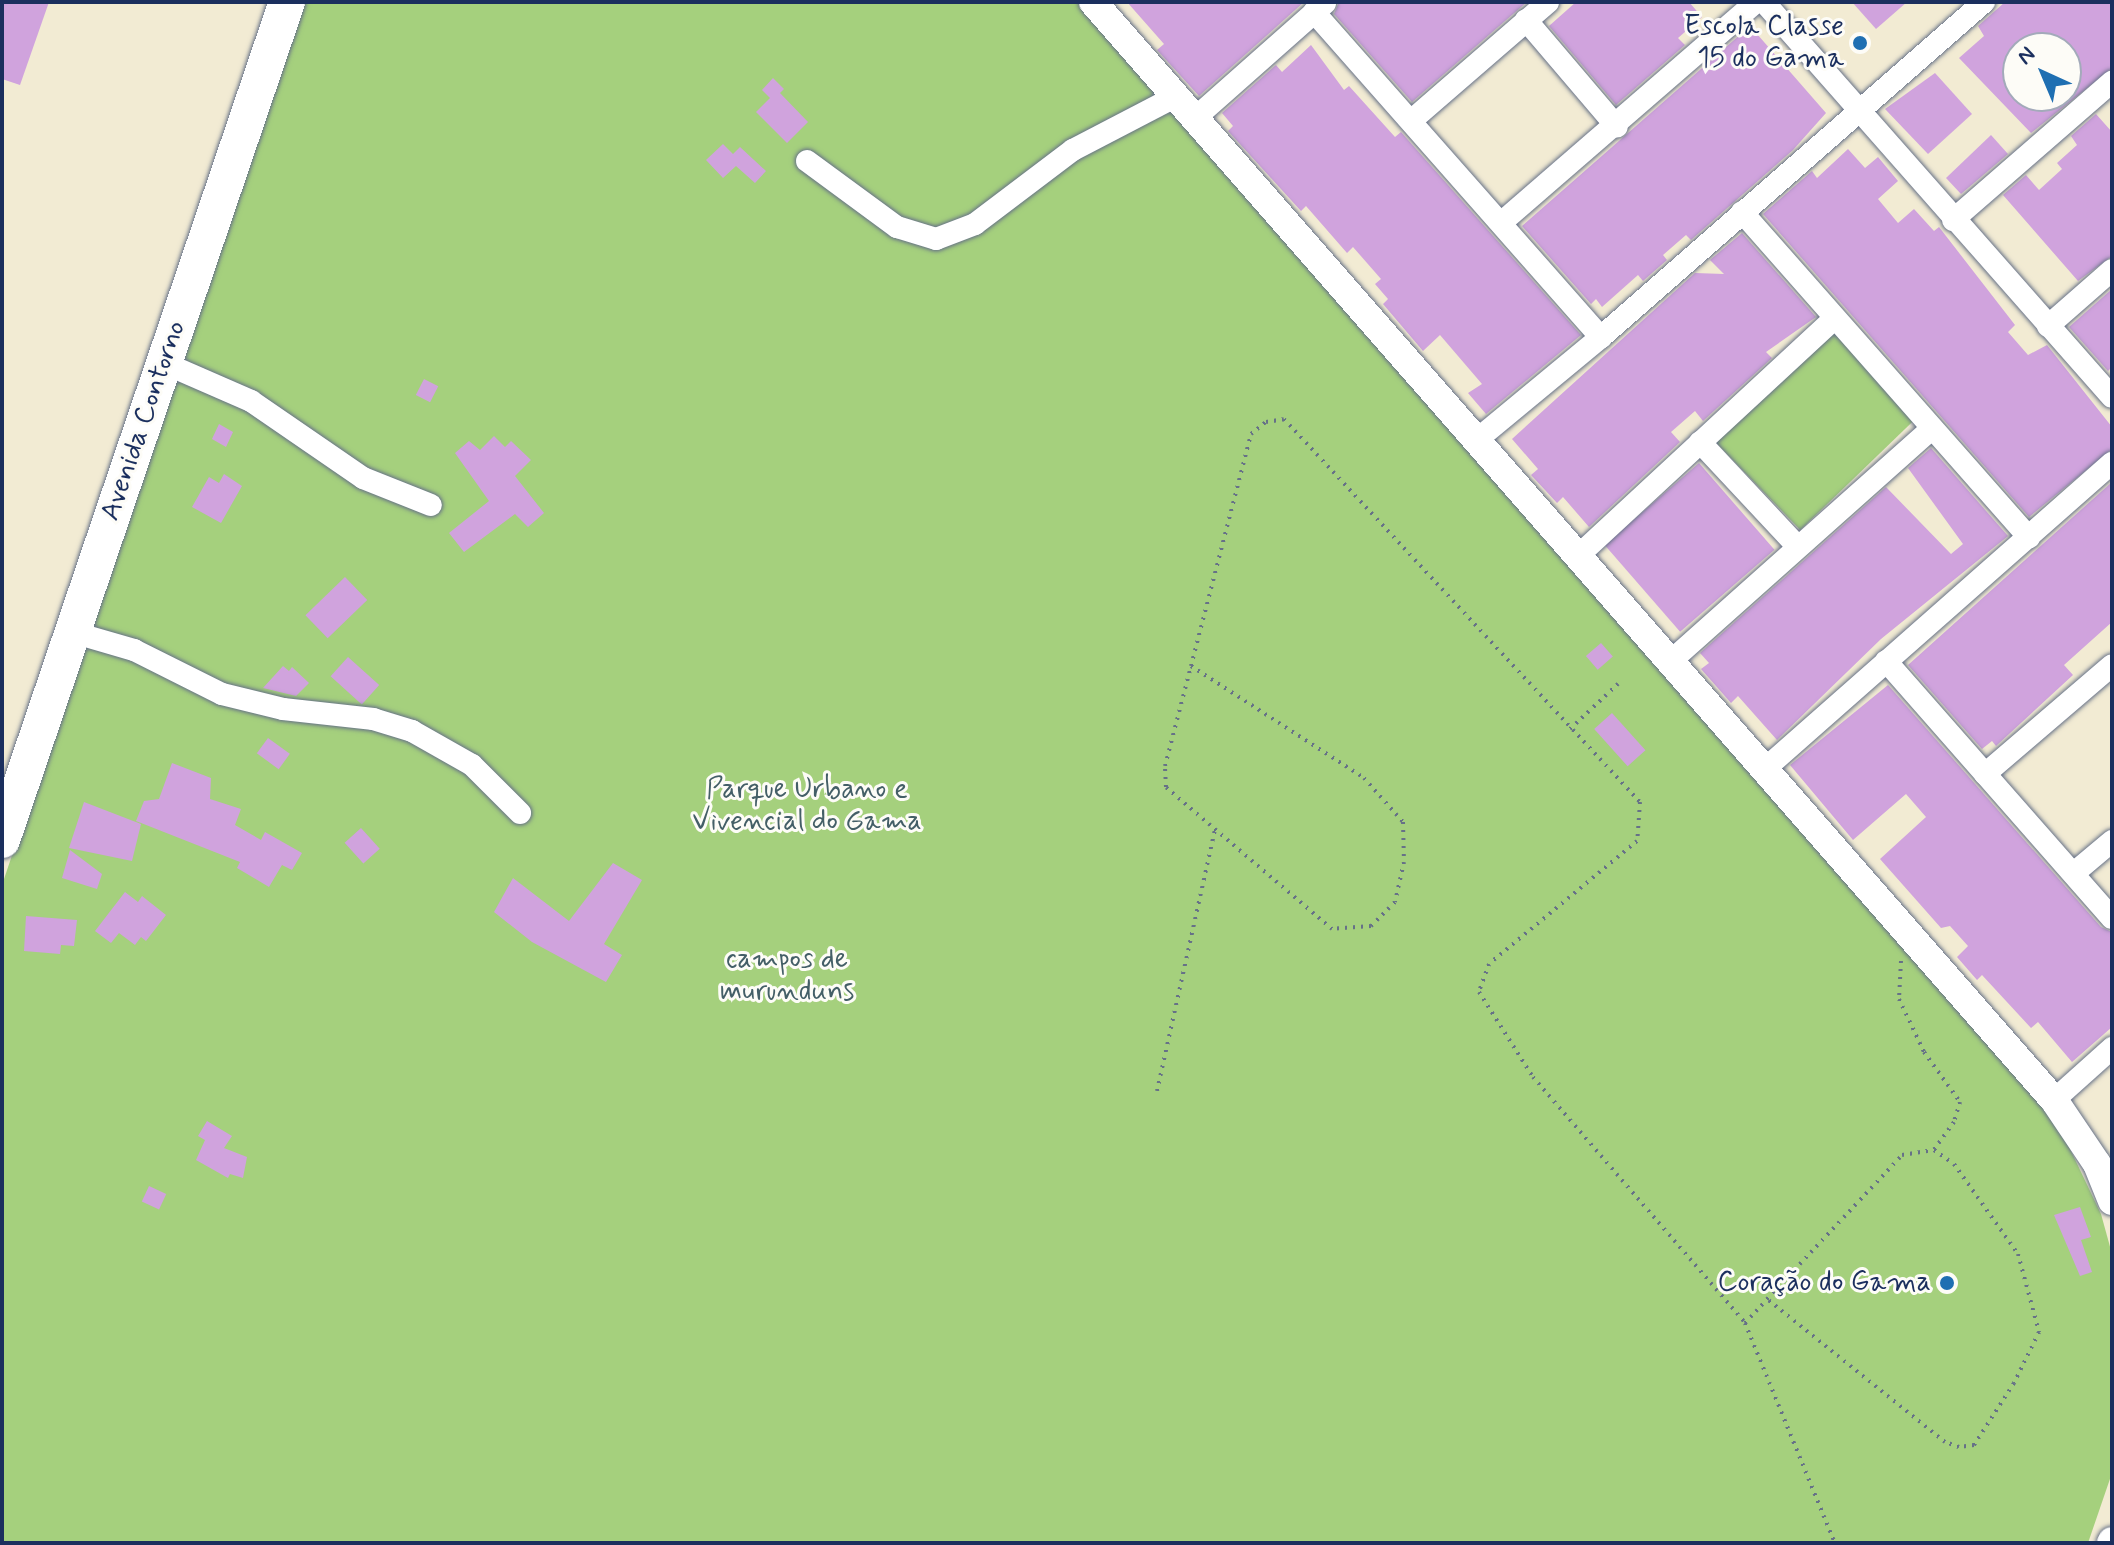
<!DOCTYPE html>
<meta charset="utf-8">
<style>
body{margin:0}
#map{position:relative;width:2114px;height:1545px;overflow:hidden;background:#f2ebd3;font-family:Mynerve,sans-serif}
div>[style]{position:absolute}
.green>*{inset:0;background:#a5d07d;transform-origin:0 0}
.building>*{inset:0;background:#d0a3dd;transform-origin:0 0}
.path>*{height:4px;margin-top:-2px;transform-origin:0;background:repeating-linear-gradient(90deg,#667187 0 2px,transparent 0 8px)}
.roads{filter:drop-shadow(0 0 2px #667187) drop-shadow(0 0 2px #667187)}
.minor>*{height:22px;margin:-11px;padding:0 11px;transform-origin:11px;border-radius:11px;background:#fff}
.tertiary>*{height:28px;margin:-14px;padding:0 14px;transform-origin:14px;border-radius:14px;background:#fff}
.primary>*{height:36px;margin:-18px;padding:0 18px;transform-origin:18px;border-radius:18px;background:#fff}
.dots>*{width:22px;height:22px;translate:-50% -50%;box-sizing:border-box;border:4px solid #fdfcf7;border-radius:50%}
span{translate:-50% -50%;white-space:nowrap;text-align:center;line-height:1.15;-webkit-text-stroke:6px #fdfcf7;paint-order:stroke}
.poi-label{font-size:28px;color:#1b2f5e}
.right{translate:-100% -50%;text-align:right}
.street-label{font-size:28px;color:#1b2f5e}
.park-label{font-size:28px;color:#445f67}
.frame{position:absolute;inset:0;border:4px solid #1b2f5e;pointer-events:none}
.north{position:absolute;left:2002px;top:32px;width:80px;height:80px;box-sizing:border-box;background:#fdfcf7;border:2px solid #a3aaba;border-radius:50%;rotate:316deg;font-size:22px;font-weight:700;line-height:32px;text-align:center;color:#1b2f5e}
.north::after{content:'';display:block;margin:auto;width:28px;height:36px;background:#1f6fb2;clip-path:polygon(50% 0,100% 100%,50% 72%,0 100%)}
</style>
<div id="map">
<div class="green">
<div style="clip-path:polygon(300px 2px,1079px 2px,2051px 1109px,2101px 1214px,2112px 1254px,2112px 1473px,2088px 1543px,2px 1543px,2px 885px)"></div>
<div style="left:1830px;top:329px;width:124px;height:161px;rotate:46deg"></div>
</div>
<div class="building">
<div style="clip-path:polygon(2px 2px,49px 2px,20px 85px,2px 79px)"></div>
<div style="clip-path:polygon(1127px 2px,1304px 2px,1199px 96px,1157px 50px,1164px 44px)"></div>
<div style="clip-path:polygon(1339px 2px,1527px 2px,1412px 102px,1334px 14px)"></div>
<div style="clip-path:polygon(1576px 2px,1689px 2px,1702px 17px,1678px 38px,1685px 45px,1616px 105px,1549px 26px)"></div>
<div style="clip-path:polygon(1852px 2px,1907px 2px,1876px 29px)"></div>
<div style="clip-path:polygon(evenodd,2005px 2px,2112px 2px,2112px 68px,2031px 133px,1959px 58px,1984px 36px,1978px 26px,2005px 2px,2018px 48px,2066px 48px,2066px 96px,2018px 96px,2018px 48px)"></div>
<div style="clip-path:polygon(1750px 26px,1826px 113px,1793px 150px,1691px 240px,1686px 235px,1663px 255px,1667px 260px,1643px 281px,1638px 275px,1602px 307px,1596px 299px,1591px 304px,1522px 226px)"></div>
<div style="clip-path:polygon(1311px 45px,1344px 90px,1349px 86px,1395px 137px,1401px 132px,1581px 335px,1486px 414px,1468px 393px,1482px 384px,1440px 335px,1423px 351px,1383px 304px,1388px 299px,1375px 284px,1381px 279px,1353px 247px,1347px 253px,1306px 206px,1301px 211px,1228px 131px,1233px 126px,1222px 113px,1276px 65px,1282px 72px)"></div>
<div style="clip-path:polygon(1935px 73px,1972px 114px,1928px 154px,1885px 109px)"></div>
<div style="clip-path:polygon(773px 78px,784px 89px,780px 93px,808px 122px,787px 143px,756px 112px,770px 98px,762px 90px)"></div>
<div style="clip-path:polygon(2096px 114px,2112px 132px,2112px 256px,2078px 281px,2003px 195px,2026px 175px,2039px 190px,2062px 169px,2057px 163px,2077px 145px,2071px 136px)"></div>
<div style="clip-path:polygon(1991px 135px,2008px 154px,1961px 194px,1946px 178px)"></div>
<div style="clip-path:polygon(723px 144px,733px 154px,740px 147px,766px 171px,755px 183px,736px 166px,723px 178px,706px 160px)"></div>
<div style="clip-path:polygon(1848px 149px,1865px 168px,1878px 157px,1898px 181px,1878px 199px,1898px 223px,1914px 209px,1934px 231px,1939px 227px,2015px 325px,2008px 332px,2028px 355px,2047px 345px,2112px 427px,2112px 449px,2029px 517px,1763px 214px,1812px 171px,1817px 178px)"></div>
<div style="clip-path:polygon(1742px 233px,1816px 317px,1766px 352px,1772px 358px,1703px 421px,1695px 411px,1671px 432px,1680px 442px,1589px 527px,1563px 497px,1557px 503px,1545px 490px,1531px 475px,1538px 469px,1512px 439px,1695px 273px,1724px 274px,1710px 260px)"></div>
<div style="clip-path:polygon(2112px 289px,2112px 367px,2108px 371px,2069px 327px)"></div>
<div style="left:424px;top:379px;width:16px;height:18px;rotate:27deg"></div>
<div style="clip-path:polygon(219px 424px,233px 432px,226px 447px,212px 439px)"></div>
<div style="clip-path:polygon(494px 436px,505px 447px,511px 441px,531px 460px,515px 476px,544px 513px,528px 527px,515px 514px,464px 552px,449px 533px,489px 501px,455px 453px,469px 441px,480px 450px)"></div>
<div style="clip-path:polygon(1931px 448px,2008px 536px,1881px 639px,1777px 740px,1738px 696px,1731px 703px,1701px 669px,1709px 663px,1700px 653px,1886px 487px,1951px 554px,1963px 544px,1908px 468px)"></div>
<div style="left:1699px;top:463px;width:115px;height:125px;rotate:49deg"></div>
<div style="clip-path:polygon(224px 474px,242px 486px,221px 523px,192px 507px,209px 477px,219px 483px)"></div>
<div style="clip-path:polygon(2112px 482px,2112px 622px,2064px 665px,2073px 675px,1996px 746px,1992px 741px,1982px 749px,1908px 665px)"></div>
<div style="left:345px;top:577px;width:32px;height:55px;rotate:46deg"></div>
<div style="left:1601px;top:643px;width:18px;height:20px;rotate:49deg"></div>
<div style="left:348px;top:657px;width:42px;height:26px;rotate:42deg"></div>
<div style="clip-path:polygon(283px 666px,289px 671px,292px 667px,309px 683px,296px 696px,263px 688px)"></div>
<div style="clip-path:polygon(1888px 685px,2101px 927px,2112px 932px,2112px 1027px,2072px 1062px,2038px 1022px,2031px 1028px,1982px 975px,1977px 980px,1957px 957px,1968px 946px,1950px 926px,1941px 928px,1880px 859px,1926px 817px,1906px 794px,1853px 840px,1790px 765px)"></div>
<div style="left:1612px;top:713px;width:50px;height:24px;rotate:48deg"></div>
<div style="left:268px;top:738px;width:27px;height:19px;rotate:36deg"></div>
<div style="clip-path:polygon(172px 763px,211px 778px,210px 799px,241px 809px,235px 825px,261px 840px,265px 832px,302px 853px,292px 870px,282px 865px,269px 887px,237px 868px,240px 862px,136px 821px,144px 801px,159px 799px)"></div>
<div style="clip-path:polygon(84px 802px,141px 824px,132px 861px,69px 848px)"></div>
<div style="left:361px;top:828px;width:28px;height:22px;rotate:48deg"></div>
<div style="clip-path:polygon(70px 850px,102px 874px,97px 889px,62px 878px)"></div>
<div style="clip-path:polygon(613px 863px,642px 880px,604px 944px,622px 955px,606px 982px,532px 942px,494px 912px,513px 878px,569px 921px)"></div>
<div style="clip-path:polygon(125px 892px,138px 902px,142px 896px,166px 915px,146px 941px,141px 937px,135px 945px,119px 933px,111px 943px,95px 931px)"></div>
<div style="clip-path:polygon(26px 916px,77px 920px,74px 946px,61px 945px,60px 954px,24px 951px)"></div>
<div style="clip-path:polygon(207px 1121px,232px 1136px,224px 1148px,247px 1157px,243px 1178px,230px 1174px,228px 1178px,196px 1160px,205px 1140px,198px 1136px)"></div>
<div style="left:149px;top:1186px;width:19px;height:17px;rotate:25deg"></div>
<div style="clip-path:polygon(2080px 1207px,2091px 1237px,2081px 1240px,2092px 1272px,2080px 1276px,2054px 1215px)"></div>
</div>
<div class="path">
<div style="left:1191px;top:666px;width:206px;rotate:32.9deg"></div>
<div style="left:1364px;top:778px;width:59px;rotate:48.4deg"></div>
<div style="left:1403px;top:822px;width:40px;rotate:88.6deg"></div>
<div style="left:1404px;top:862px;width:41px;rotate:102.7deg"></div>
<div style="left:1395px;top:902px;width:34px;rotate:135deg"></div>
<div style="left:1371px;top:926px;width:39px;rotate:176deg"></div>
<div style="left:1332px;top:929px;width:218px;rotate:-139.5deg"></div>
<div style="left:1166px;top:787px;width:21px;rotate:-93deg"></div>
<div style="left:1165px;top:766px;width:103px;rotate:-75.4deg"></div>
<div style="left:1191px;top:666px;width:240px;rotate:-75.5deg"></div>
<div style="left:1251px;top:434px;width:19px;rotate:-39deg"></div>
<div style="left:1266px;top:422px;width:18px;rotate:-9deg"></div>
<div style="left:1284px;top:419px;width:523px;rotate:47.09deg"></div>
<div style="left:1640px;top:802px;width:39px;rotate:94deg"></div>
<div style="left:1637px;top:841px;width:192px;rotate:140.3deg"></div>
<div style="left:1489px;top:964px;width:30px;rotate:110deg"></div>
<div style="left:1479px;top:992px;width:101px;rotate:57.6deg"></div>
<div style="left:1533px;top:1077px;width:325px;rotate:49.2deg"></div>
<div style="left:1745px;top:1323px;width:238px;rotate:67.8deg"></div>
<div style="left:1570px;top:729px;width:66px;rotate:-43.2deg"></div>
<div style="left:1901px;top:961px;width:38px;rotate:93deg"></div>
<div style="left:1899px;top:999px;width:59px;rotate:64.7deg"></div>
<div style="left:1924px;top:1052px;width:62px;rotate:54.2deg"></div>
<div style="left:1960px;top:1102px;width:21px;rotate:107deg"></div>
<div style="left:1954px;top:1122px;width:34px;rotate:126deg"></div>
<div style="left:1157px;top:1091px;width:267px;rotate:-77.5deg"></div>
<div style="left:1745px;top:1323px;width:33px;rotate:-47deg"></div>
<div style="left:1767px;top:1299px;width:197px;rotate:-46.8deg"></div>
<div style="left:1902px;top:1155px;width:32px;rotate:-9deg"></div>
<div style="left:1934px;top:1150px;width:24px;rotate:35deg"></div>
<div style="left:1954px;top:1164px;width:110px;rotate:54.6deg"></div>
<div style="left:2018px;top:1254px;width:81px;rotate:74.9deg"></div>
<div style="left:2039px;top:1332px;width:57px;rotate:116.1deg"></div>
<div style="left:2014px;top:1383px;width:74px;rotate:122.8deg"></div>
<div style="left:1974px;top:1445px;width:15px;rotate:172deg"></div>
<div style="left:1959px;top:1447px;width:15px;rotate:-160deg"></div>
<div style="left:1945px;top:1442px;width:228px;rotate:-141.2deg"></div>
</div>
<div class="roads">
<div class="minor">
<div style="left:1764px;top:2px;width:526px;rotate:48.62deg"></div>
<div style="left:1314px;top:12px;width:434px;rotate:48.6deg"></div>
<div style="left:1526px;top:20px;width:140px;rotate:49.6deg"></div>
<div style="left:1194px;top:119px;width:175px;rotate:-41.5deg"></div>
<div style="left:1412px;top:120px;width:180px;rotate:-40.9deg"></div>
<div style="left:807px;top:161px;width:112px;rotate:36.3deg"></div>
<div style="left:897px;top:227px;width:41px;rotate:17.1deg"></div>
<div style="left:936px;top:239px;width:42px;rotate:-21deg"></div>
<div style="left:975px;top:224px;width:123px;rotate:-37.1deg"></div>
<div style="left:1073px;top:150px;width:115px;rotate:-27.5deg"></div>
<div style="left:1742px;top:212px;width:434px;rotate:48.6deg"></div>
<div style="left:1953px;top:220px;width:211px;rotate:-41deg"></div>
<div style="left:1502px;top:222px;width:336px;rotate:-40.9deg"></div>
<div style="left:2048px;top:326px;width:85px;rotate:-41.2deg"></div>
<div style="left:164px;top:363px;width:95px;rotate:23.6deg"></div>
<div style="left:251px;top:401px;width:136px;rotate:34.5deg"></div>
<div style="left:363px;top:478px;width:73px;rotate:21.7deg"></div>
<div style="left:1479px;top:438px;width:158px;rotate:-39.6deg"></div>
<div style="left:1601px;top:337px;width:509px;rotate:-41.18deg"></div>
<div style="left:1700px;top:442px;width:141px;rotate:47deg"></div>
<div style="left:1579px;top:555px;width:346px;rotate:-42.8deg"></div>
<div style="left:72px;top:632px;width:65px;rotate:16.2deg"></div>
<div style="left:134px;top:650px;width:98px;rotate:26.6deg"></div>
<div style="left:222px;top:694px;width:63px;rotate:13.8deg"></div>
<div style="left:283px;top:709px;width:91px;rotate:6.3deg"></div>
<div style="left:373px;top:719px;width:41px;rotate:17.1deg"></div>
<div style="left:412px;top:731px;width:69px;rotate:29.5deg"></div>
<div style="left:472px;top:765px;width:68px;rotate:45deg"></div>
<div style="left:1672px;top:660px;width:348px;rotate:-41.7deg"></div>
<div style="left:1886px;top:661px;width:342px;rotate:48.7deg"></div>
<div style="left:1767px;top:767px;width:460px;rotate:-41.4deg"></div>
<div style="left:1985px;top:774px;width:167px;rotate:-40.6deg"></div>
<div style="left:2074px;top:873px;width:50px;rotate:-40.1deg"></div>
<div style="left:2054px;top:1100px;width:78px;rotate:-41.9deg"></div>
</div>
<div class="tertiary">
<div style="left:1093px;top:2px;width:1459px;rotate:48.81deg"></div>
<div style="left:2054px;top:1100px;width:77px;rotate:56.1deg"></div>
<div style="left:2097px;top:1164px;width:40px;rotate:68deg"></div>
<div style="left:2111px;top:1543px;width:2px;rotate:-63deg"></div>
</div>
<div class="primary">
<div style="left:2px;top:840px;width:885px;rotate:-71.22deg"></div>
</div>
</div>
<div class="dots">
<div style="left:1860px;top:43px;background:#1f6fb2"></div>
<div style="left:1947px;top:1283px;background:#1f6fb2"></div>
</div>
<div class="poi-label">
<span class="right" style="left:1844px;top:43px">Escola Classe<br>15 do Gama</span>
<span class="right" style="left:1931px;top:1283px">Coração do Gama</span>
</div>
<div class="street-label">
<span style="left:144px;top:421px;rotate:-71deg">Avenida Contorno</span>
</div>
<div class="park-label">
<span style="left:807px;top:806px">Parque Urbano e<br>Vivencial do Gama</span>
<span style="left:787px;top:976px">campos de<br>murunduns</span>
</div>
<div class="frame"></div>
<div class="north">N</div>
</div>
